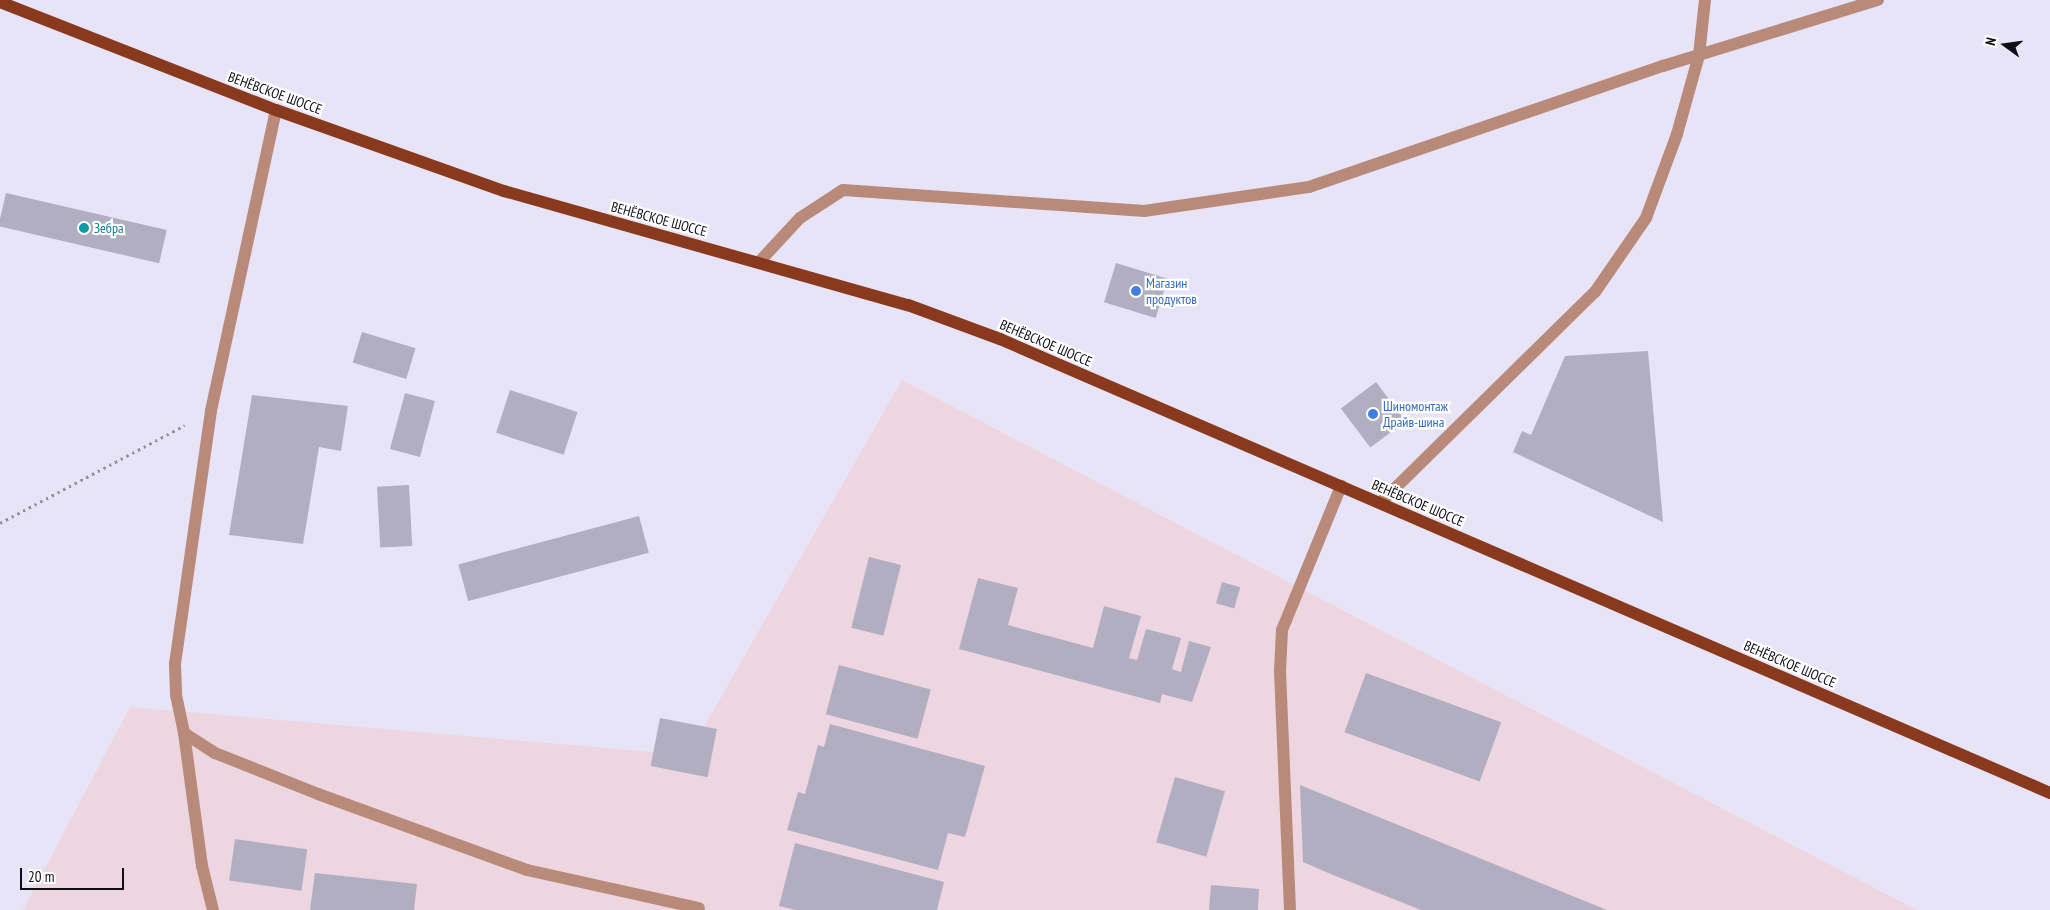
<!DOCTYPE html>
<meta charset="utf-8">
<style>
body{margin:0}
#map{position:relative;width:2050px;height:910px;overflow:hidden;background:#e8e4f8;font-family:"PT Sans Narrow",sans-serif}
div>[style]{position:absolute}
.industrial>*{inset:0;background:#eed6e1}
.building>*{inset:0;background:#b2aec1;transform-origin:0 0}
.path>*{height:3px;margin-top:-1.5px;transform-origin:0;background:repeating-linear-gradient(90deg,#93909f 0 2.5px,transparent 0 6.5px)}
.minor>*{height:12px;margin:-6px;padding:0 6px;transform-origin:6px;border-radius:6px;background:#b98a7a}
.major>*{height:12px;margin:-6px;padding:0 6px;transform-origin:6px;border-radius:6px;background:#89391d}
.dots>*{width:14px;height:14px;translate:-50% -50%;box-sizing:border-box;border:2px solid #fff;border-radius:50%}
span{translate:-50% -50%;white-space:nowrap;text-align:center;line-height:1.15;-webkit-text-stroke:4.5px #fff;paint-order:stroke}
.street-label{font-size:14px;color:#100e15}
.culture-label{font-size:14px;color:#0d838f}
.left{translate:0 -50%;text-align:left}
.shop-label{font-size:14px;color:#366cbe}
.north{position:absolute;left:1980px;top:20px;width:50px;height:50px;-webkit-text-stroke:4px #fff;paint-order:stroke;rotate:284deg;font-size:14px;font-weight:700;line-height:20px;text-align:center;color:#100e15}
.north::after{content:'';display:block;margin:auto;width:18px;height:22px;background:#100e15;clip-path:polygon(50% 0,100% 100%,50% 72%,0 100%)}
.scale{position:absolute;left:20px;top:868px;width:104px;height:22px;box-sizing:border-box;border:2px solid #100e15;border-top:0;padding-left:6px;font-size:15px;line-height:18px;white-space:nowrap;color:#100e15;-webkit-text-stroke:4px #fff;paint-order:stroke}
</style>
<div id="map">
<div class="industrial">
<div style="clip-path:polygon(902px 380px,1917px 910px,23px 910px,130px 707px,688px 755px)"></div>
</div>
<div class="building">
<div style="left:6px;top:193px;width:165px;height:34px;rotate:13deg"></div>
<div style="left:1116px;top:263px;width:54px;height:41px;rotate:17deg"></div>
<div style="left:362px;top:332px;width:56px;height:32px;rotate:17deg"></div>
<div style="clip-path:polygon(1648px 351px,1663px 522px,1513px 452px,1522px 431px,1531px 435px,1565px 356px)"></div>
<div style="left:1376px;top:382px;width:49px;height:44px;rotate:53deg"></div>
<div style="left:510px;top:390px;width:71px;height:45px;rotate:18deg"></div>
<div style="left:405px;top:393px;width:31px;height:58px;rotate:15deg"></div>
<div style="clip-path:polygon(252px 395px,348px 406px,341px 451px,319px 447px,303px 544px,229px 535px)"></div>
<div style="left:409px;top:485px;width:61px;height:32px;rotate:87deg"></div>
<div style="left:639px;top:516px;width:38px;height:187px;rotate:75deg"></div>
<div style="left:869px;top:557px;width:33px;height:73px;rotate:14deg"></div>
<div style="clip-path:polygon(978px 578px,1018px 588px,1008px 625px,1093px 648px,1104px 606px,1141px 616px,1129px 658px,1137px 660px,1146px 629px,1181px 638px,1172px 669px,1181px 672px,1189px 641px,1211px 647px,1192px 702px,1162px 694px,1160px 703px,959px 649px)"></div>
<div style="left:1222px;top:582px;width:19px;height:22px;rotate:16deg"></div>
<div style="left:839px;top:665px;width:95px;height:51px;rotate:15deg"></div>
<div style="left:1366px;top:673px;width:144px;height:63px;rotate:20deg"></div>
<div style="left:660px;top:718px;width:58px;height:49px;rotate:11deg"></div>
<div style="clip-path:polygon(830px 724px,985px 766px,965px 837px,948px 833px,938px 870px,787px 830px,798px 792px,805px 794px,818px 745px,824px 747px)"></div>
<div style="left:1175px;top:777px;width:52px;height:68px;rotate:16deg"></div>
<div style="clip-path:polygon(1300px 785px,1607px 910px,1421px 910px,1333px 875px,1303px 862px)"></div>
<div style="left:235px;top:839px;width:73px;height:42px;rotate:8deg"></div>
<div style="clip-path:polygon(795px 843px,944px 882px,937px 910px,796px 910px,779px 906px)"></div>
<div style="clip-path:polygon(315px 873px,417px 884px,414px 910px,310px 910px)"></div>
<div style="clip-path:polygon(1211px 885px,1259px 889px,1258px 910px,1209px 910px)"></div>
</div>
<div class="path">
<div style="left:0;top:523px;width:209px;rotate:-27.9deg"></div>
</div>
<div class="minor">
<div style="left:276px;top:110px;width:308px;rotate:102.2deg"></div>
<div style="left:211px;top:411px;width:256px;rotate:98.1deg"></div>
<div style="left:175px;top:664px;width:31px;rotate:88deg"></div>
<div style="left:176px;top:695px;width:39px;rotate:78deg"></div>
<div style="left:184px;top:733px;width:37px;rotate:33deg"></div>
<div style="left:215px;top:753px;width:111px;rotate:21.7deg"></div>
<div style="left:318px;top:794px;width:222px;rotate:20deg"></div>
<div style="left:527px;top:870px;width:176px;rotate:12.5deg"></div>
<div style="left:760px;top:261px;width:59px;rotate:-47.1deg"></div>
<div style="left:800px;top:218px;width:51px;rotate:-33.1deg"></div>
<div style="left:843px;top:190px;width:302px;rotate:4deg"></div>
<div style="left:1144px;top:211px;width:167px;rotate:-8.3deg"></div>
<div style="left:1309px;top:187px;width:374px;rotate:-18.9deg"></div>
<div style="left:1663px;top:66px;width:225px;rotate:-17.1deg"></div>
<div style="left:1380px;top:503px;width:301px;rotate:-44.5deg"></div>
<div style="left:1595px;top:292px;width:90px;rotate:-55.4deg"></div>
<div style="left:1646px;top:218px;width:90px;rotate:-69.7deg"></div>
<div style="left:1677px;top:134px;width:82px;rotate:-74.4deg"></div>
<div style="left:1699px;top:55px;width:55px;rotate:-83.8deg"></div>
<div style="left:184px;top:733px;width:134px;rotate:82.3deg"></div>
<div style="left:202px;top:866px;width:45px;rotate:76deg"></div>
<div style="left:1290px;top:910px;width:239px;rotate:-92.4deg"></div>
<div style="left:1280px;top:671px;width:41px;rotate:-87.2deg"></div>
<div style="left:1282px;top:630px;width:156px;rotate:-67.7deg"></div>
</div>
<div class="major">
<div style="left:0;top:2px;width:296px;rotate:21.4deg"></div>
<div style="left:276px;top:110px;width:242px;rotate:19.6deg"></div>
<div style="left:504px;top:191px;width:420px;rotate:15.8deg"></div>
<div style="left:908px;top:305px;width:98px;rotate:20.3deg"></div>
<div style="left:1000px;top:339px;width:1144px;rotate:23.38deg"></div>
</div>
<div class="dots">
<div style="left:84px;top:228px;background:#0f9aa8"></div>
<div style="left:1136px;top:291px;background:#3f7fe0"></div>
<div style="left:1373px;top:414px;background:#3f7fe0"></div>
</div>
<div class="street-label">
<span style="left:275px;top:93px;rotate:20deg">ВЕНЁВСКОЕ ШОССЕ</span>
<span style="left:659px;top:219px;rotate:15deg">ВЕНЁВСКОЕ ШОССЕ</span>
<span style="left:1046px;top:343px;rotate:23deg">ВЕНЁВСКОЕ ШОССЕ</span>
<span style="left:1418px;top:503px;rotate:23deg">ВЕНЁВСКОЕ ШОССЕ</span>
<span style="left:1790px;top:664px;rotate:23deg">ВЕНЁВСКОЕ ШОССЕ</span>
</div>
<div class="culture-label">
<span class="left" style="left:94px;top:228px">Зебра</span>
</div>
<div class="shop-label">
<span class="left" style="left:1146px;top:291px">Магазин<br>продуктов</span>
<span class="left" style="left:1383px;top:414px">Шиномонтаж<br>Драйв-шина</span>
</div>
<div class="north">N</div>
<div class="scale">20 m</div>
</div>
